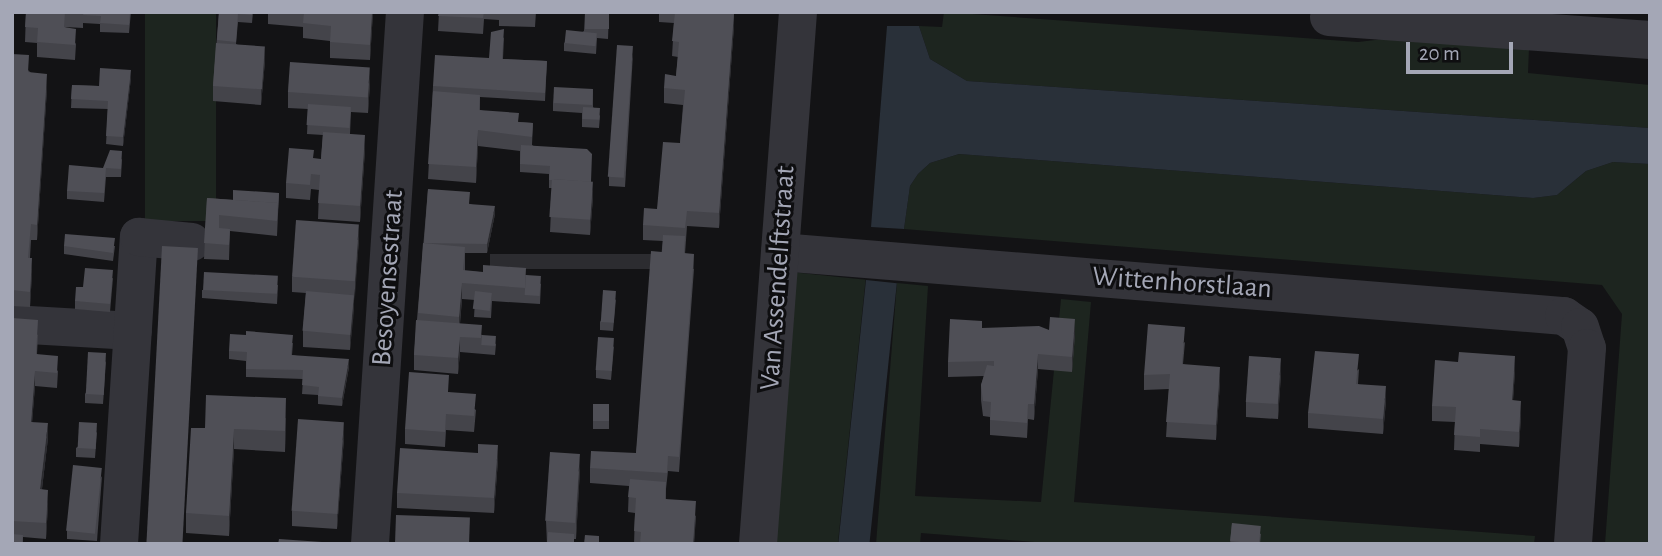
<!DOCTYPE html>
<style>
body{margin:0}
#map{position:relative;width:1662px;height:556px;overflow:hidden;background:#131315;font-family:"Alegreya Sans",sans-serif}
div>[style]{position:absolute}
.green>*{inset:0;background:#1d251f;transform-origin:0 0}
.water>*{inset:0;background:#293039;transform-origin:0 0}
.minor>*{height:38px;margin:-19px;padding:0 19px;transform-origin:19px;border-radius:19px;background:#34343a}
.wall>*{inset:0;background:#44444a;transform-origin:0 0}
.shaded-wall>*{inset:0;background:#2c2c30;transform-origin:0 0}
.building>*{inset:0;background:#4f4f56;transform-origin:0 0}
span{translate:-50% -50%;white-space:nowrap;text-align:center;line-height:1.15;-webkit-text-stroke:6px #0e0e10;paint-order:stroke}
.street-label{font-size:28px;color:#a4a7b6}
.frame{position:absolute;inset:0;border:14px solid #a4a7b6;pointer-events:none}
.scale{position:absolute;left:1406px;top:42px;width:107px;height:32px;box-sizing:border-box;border:4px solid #a4a7b6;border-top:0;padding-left:9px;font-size:21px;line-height:24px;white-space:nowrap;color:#a4a7b6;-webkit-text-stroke:5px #0e0e10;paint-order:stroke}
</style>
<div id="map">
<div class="green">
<div style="left:145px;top:12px;width:71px;height:209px"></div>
<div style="clip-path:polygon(944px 12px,1358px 42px,1392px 38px,1529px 48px,1528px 73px,1650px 85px,1650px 128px,967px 81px,930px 59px,919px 26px,942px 27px)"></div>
<div style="clip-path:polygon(959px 154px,1533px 198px,1557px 195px,1586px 171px,1613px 162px,1650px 164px,1650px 544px,1605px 544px,1622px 314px,1602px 285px,904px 229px,910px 186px,918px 174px,930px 163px)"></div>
<div style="left:791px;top:272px;width:75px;height:273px;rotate:6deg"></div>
<div style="clip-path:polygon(897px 283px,928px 286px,915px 496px,1041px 502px,1061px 299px,1091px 302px,1074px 502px,1535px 536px,1534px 544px,1060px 544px,921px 533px,920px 544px,876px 544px)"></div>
</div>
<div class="water">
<div style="clip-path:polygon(887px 26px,919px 26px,930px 59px,967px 81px,1650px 128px,1650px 164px,1613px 162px,1586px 171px,1557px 195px,1533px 198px,959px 154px,930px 163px,918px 174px,910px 186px,904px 229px,871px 227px)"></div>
<div style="left:866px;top:280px;width:31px;height:265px;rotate:6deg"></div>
</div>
<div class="minor">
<div style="left:1329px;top:17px;width:322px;rotate:4.1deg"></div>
<div style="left:780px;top:252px;width:787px;rotate:4.67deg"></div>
<div style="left:1564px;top:316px;width:19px;rotate:35deg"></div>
<div style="left:1580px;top:327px;width:22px;rotate:72deg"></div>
<div style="left:1587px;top:348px;width:196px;rotate:94.1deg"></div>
<div style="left:12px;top:324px;width:121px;rotate:3.3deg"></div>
<div style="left:119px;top:544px;width:308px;rotate:-86.3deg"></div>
<div style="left:139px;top:237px;width:53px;rotate:5.4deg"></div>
<div style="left:370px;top:544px;width:533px;rotate:-86.24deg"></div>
<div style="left:758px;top:544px;width:534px;rotate:-85.7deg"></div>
</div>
<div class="wall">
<div style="clip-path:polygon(26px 12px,131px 12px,129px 33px,100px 32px,100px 24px,83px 23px,83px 21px,83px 28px,65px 27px,76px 44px,75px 60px,37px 57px,37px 43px,25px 42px)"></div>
<div style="clip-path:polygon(219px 12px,253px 12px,252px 23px,238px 22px,236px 44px,265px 61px,261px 105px,213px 101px,213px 86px)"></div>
<div style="clip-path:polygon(268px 12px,373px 12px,370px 60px,330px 58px,330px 41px,303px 38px,303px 27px,268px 24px)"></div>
<div style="clip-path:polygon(439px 12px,536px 12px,535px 27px,499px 26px,499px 20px,484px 19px,483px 34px,438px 31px)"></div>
<div style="clip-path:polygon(585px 12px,609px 12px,608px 39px,597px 38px,596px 54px,564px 51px,564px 43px,584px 31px)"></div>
<div style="clip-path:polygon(659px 12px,734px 12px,734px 26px,719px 228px,687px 226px,685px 254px,694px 269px,679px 472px,668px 471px,666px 489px,666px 499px,696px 516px,694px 544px,634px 544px,635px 513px,628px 512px,629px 486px,590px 483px,590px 468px,636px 453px,663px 241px,643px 240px,643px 225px,657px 209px,680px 143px,683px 105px,664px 103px,664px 88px,676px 76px,678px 57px,672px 56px,674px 23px,659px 22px)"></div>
<div style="clip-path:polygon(504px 37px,503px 59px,547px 61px,545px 101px,480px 97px,480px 110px,519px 122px,533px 123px,532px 145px,591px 182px,593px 197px,590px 235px,550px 232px,552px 188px,549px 188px,549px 174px,520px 172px,520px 151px,478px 146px,476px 183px,428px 179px,433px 86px,489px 58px)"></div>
<div style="clip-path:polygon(12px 54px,47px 89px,37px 240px,31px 240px,30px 258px,32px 273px,30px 307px,12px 306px)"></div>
<div style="clip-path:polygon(633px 54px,625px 187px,609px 186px,609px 177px)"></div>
<div style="clip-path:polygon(131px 78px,123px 146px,106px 144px,108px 109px,71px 108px,72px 85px,99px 86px)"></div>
<div style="clip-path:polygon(370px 83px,368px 113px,351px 112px,350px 134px,365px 150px,360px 222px,318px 219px,319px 190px,311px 189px,310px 200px,286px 198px,286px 183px,321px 159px,323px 135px,307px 134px,308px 109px,288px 108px,288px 92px)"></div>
<div style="clip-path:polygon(593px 89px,593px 107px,600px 116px,599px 128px,582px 127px,582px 113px,553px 111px,553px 103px)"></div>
<div style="clip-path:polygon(122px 159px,121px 177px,106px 177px,104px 202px,67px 199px,67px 191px,103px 168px)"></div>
<div style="clip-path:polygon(428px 189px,470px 204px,495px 214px,487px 253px,465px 253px,465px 271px,526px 275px,541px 284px,540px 304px,492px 301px,491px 318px,474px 317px,475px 300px,462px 299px,460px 324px,482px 335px,496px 344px,495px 355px,460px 352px,458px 374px,414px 370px,414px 355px)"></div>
<div style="clip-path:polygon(279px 193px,277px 236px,230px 231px,229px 260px,204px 259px,207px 198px,233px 200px)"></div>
<div style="clip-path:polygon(359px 239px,350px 350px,303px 347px,303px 331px,306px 293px,292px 292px,292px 277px)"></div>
<div style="clip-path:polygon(64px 246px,115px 246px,113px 261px,64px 254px)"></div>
<div style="clip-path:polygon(113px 278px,110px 312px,75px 309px,75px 301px,83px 287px)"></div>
<div style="clip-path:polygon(278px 285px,277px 304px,202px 298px,202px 290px)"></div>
<div style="clip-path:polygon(616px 299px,613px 331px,600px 330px,600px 322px)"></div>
<div style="clip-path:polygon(12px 318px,38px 335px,37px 354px,58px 371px,57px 388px,35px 386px,32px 422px,48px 438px,42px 489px,48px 505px,46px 539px,23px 537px,23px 544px,12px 544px)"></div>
<div style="clip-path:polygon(982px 328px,1049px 330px,1075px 334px,1072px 372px,1038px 369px,1034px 420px,1028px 419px,1027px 438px,990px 435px,990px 417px,983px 416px,981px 400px,981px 385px,984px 376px,948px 377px,948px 362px)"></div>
<div style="clip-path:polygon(1185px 342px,1183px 364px,1220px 382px,1216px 440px,1166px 437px,1169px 389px,1144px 390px,1144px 375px)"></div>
<div style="clip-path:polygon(293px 343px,292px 355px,349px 367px,342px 406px,318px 404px,318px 395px,302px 394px,303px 379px,246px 377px,246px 361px,229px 359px,229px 351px)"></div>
<div style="clip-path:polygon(614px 346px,611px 380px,596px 378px,596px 370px)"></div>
<div style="clip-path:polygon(106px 361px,103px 404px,85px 403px,85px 394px)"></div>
<div style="clip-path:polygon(1359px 369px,1358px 384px,1386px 401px,1383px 434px,1308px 428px,1308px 413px)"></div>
<div style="clip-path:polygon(1515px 371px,1513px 400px,1521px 416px,1519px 447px,1480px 444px,1480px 452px,1454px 450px,1455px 422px,1432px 421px,1432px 406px)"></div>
<div style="clip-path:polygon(1281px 374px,1278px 419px,1246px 417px,1246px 402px)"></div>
<div style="clip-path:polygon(449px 392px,476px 410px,474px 432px,446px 430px,445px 447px,405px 444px,405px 429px)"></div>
<div style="left:593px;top:404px;width:16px;height:25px"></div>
<div style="clip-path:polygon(286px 418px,285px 452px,234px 449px,229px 536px,186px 533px,186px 513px,205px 428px)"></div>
<div style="clip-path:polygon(97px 432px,95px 458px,76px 457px,76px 448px)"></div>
<div style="clip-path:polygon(344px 438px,337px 529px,292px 526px,292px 511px)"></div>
<div style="clip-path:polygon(498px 460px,494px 513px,397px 508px,397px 493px)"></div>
<div style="clip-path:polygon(580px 469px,576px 539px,574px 539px,574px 544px,547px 544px,546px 521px)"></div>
<div style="clip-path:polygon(102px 476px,97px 541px,67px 539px,67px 531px)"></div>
<div style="clip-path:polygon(1232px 523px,1261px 534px,1260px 544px,1230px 544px)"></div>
</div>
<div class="shaded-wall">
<div style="clip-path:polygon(372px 12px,373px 12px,370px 60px,370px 45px)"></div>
<div style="clip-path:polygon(734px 12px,734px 26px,719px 228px,719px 213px)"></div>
<div style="clip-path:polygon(265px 46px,265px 61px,261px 105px,261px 89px)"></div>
<div style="clip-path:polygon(370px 67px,370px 83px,368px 113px,368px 98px)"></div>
<div style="clip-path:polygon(131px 70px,131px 78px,123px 146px,123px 137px)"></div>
<div style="clip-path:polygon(47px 74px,47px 89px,37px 240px,37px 225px)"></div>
<div style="clip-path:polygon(478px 130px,478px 146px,476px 183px,476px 167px)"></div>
<div style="clip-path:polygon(365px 135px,365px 150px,360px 222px,360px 206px)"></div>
<div style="clip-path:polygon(593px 182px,593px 197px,590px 235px,590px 219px)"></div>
<div style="clip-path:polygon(495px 206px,495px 214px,487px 253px,487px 244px)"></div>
<div style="clip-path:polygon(359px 224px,359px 239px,355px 297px,355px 282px)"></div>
<div style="left:694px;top:254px;width:15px;height:204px;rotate:90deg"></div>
<div style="clip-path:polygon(32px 258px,32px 273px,30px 307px,30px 292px)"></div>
<div style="clip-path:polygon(462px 283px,462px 299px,459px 332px,459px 317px)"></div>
<div style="clip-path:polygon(354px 295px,354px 311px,350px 350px,350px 335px)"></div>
<div style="clip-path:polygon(1075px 319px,1075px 334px,1072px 372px,1072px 357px)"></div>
<div style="clip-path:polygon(460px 337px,460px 352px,458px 374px,458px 358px)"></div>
<div style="clip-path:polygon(1038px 354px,1038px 369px,1034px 420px,1034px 404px)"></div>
<div style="clip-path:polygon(1515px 356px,1515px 371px,1512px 416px,1512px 400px)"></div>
<div style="clip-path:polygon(1281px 358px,1281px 374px,1278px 419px,1278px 404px)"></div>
<div style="clip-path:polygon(349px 359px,349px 367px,342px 406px,342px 398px)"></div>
<div style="clip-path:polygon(1220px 367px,1220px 382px,1216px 440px,1216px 425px)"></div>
<div style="clip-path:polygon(35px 371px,35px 386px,31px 437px,31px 422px)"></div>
<div style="clip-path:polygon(1386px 386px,1386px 401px,1383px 434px,1383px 419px)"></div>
<div style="clip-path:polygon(286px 398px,286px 418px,285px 452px,285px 431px)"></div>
<div style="clip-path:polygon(1521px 401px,1521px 416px,1519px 447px,1519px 432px)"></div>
<div style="clip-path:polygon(344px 422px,344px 438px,337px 529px,337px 514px)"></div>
<div style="clip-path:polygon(48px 423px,48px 438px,40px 505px,40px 489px)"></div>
<div style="clip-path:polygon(234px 429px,234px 449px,229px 536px,229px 516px)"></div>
<div style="clip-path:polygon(498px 445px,498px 460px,494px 513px,494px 498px)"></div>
<div style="clip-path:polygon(580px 454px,580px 469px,576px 539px,576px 524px)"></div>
<div style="clip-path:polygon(48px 490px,48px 505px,46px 539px,46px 523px)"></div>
<div style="clip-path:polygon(696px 501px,694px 544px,693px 544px)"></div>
</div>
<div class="building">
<div style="clip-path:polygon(26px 12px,65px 12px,64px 27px,76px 29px,75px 45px,37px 42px,38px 28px,25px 27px)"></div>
<div style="clip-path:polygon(84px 12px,130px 12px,129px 25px,100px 23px,101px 16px,83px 15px)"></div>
<div style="clip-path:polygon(219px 12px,252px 12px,252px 15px,238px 14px,236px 42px,217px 40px)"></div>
<div style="clip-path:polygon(304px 12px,372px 12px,370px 45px,330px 42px,331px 26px,303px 23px)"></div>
<div style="clip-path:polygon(439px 12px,484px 12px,483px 18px,438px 16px)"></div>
<div style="left:585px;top:12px;width:24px;height:17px"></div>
<div style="clip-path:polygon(675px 12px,734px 12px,719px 213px,687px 211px,685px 228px,643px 225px,644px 208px,657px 209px,663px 142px,680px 143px,685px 90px,664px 88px,665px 74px,676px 76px,679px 42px,672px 41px)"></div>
<div style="clip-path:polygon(504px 29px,502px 59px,547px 61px,545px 93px,433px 86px,435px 55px,489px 58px,491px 32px)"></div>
<div style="left:566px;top:30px;width:31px;height:13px;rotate:6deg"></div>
<div style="left:216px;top:43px;width:49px;height:43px;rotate:4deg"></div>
<div style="left:617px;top:45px;width:16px;height:132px;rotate:4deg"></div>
<div style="clip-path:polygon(12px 54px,29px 55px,28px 72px,47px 74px,37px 225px,31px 224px,28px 258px,32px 258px,30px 292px,12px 290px)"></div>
<div style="left:290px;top:62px;width:80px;height:30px;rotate:4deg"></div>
<div style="clip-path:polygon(100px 68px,131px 70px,123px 137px,106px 136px,108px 101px,71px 99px,72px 85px,99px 86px)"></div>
<div style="left:554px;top:87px;width:39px;height:16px;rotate:3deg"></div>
<div style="clip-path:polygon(433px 91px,480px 95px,479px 110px,519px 113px,518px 122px,533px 123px,532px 137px,478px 130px,476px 167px,428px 164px)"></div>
<div style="left:308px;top:104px;width:43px;height:21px;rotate:4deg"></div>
<div style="left:583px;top:107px;width:17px;height:12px;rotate:3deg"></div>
<div style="clip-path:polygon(323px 132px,365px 135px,360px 206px,318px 203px,320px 175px,311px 174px,310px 185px,286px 183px,289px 148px,314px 150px,313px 158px,321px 159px)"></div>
<div style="clip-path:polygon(521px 145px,587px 149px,592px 154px,591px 182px,552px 179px,552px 180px,549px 180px,550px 166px,520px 164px)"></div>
<div style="clip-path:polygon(110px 150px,122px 151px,121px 169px,106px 168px,104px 193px,67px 191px,69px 165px,103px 168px)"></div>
<div style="left:552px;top:179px;width:41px;height:38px;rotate:4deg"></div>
<div style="clip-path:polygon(428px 189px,470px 192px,469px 204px,495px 206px,487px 244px,424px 243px)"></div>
<div style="clip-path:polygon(233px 190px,279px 193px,278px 210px,278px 203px,233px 200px)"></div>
<div style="clip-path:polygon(207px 198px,278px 203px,277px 221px,219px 215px,219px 228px,230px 229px,229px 245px,204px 243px)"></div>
<div style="left:296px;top:220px;width:63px;height:57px;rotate:4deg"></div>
<div style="clip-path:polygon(65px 234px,115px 238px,113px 253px,64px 246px)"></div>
<div style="clip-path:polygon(663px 235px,685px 236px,684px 253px,694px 254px,679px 457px,668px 456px,667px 473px,590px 468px,591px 451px,636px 453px,651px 251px,662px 252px)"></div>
<div style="clip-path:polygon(423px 243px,465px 247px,463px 270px,483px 272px,483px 265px,526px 268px,525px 288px,462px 283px,459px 317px,418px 313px)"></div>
<div style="left:162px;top:246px;width:36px;height:299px;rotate:3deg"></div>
<div style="clip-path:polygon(85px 268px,113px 270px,110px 304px,75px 301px,76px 287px,83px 287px)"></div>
<div style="left:204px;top:272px;width:74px;height:18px;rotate:3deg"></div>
<div style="left:526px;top:275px;width:15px;height:20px;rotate:4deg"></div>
<div style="left:603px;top:290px;width:13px;height:32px;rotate:4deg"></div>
<div style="left:306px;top:291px;width:48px;height:40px;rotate:5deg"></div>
<div style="left:475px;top:291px;width:17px;height:18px;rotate:7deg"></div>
<div style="clip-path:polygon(1050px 317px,1075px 319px,1072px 357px,1038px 354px,1034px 404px,1028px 404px,1027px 423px,990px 420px,991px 402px,983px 401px,981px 385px,987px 365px,994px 366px,994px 361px,948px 362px,950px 319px,982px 321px,982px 328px,1039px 326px,1049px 330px)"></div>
<div style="clip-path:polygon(12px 318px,38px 320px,36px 354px,58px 356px,57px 373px,35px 371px,31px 422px,48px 423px,40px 489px,48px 490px,46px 523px,12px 521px)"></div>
<div style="clip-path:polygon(416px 320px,482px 325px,481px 338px,460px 337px,458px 358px,414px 355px)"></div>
<div style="clip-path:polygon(1148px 324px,1185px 327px,1182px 364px,1220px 367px,1216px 425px,1166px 422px,1170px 374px,1144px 375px)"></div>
<div style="clip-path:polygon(246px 331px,293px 335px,291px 355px,349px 359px,342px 398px,318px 396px,319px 387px,302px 385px,303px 370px,246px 369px,247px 352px,229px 351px,230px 334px,246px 335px)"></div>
<div style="left:482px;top:335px;width:14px;height:10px;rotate:4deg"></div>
<div style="left:598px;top:337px;width:16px;height:33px;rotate:4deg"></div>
<div style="clip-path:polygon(1315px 351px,1359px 354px,1356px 384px,1386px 386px,1383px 419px,1308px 413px)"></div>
<div style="left:88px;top:352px;width:18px;height:42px;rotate:3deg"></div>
<div style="clip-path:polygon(1459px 352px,1515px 356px,1512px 400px,1521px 401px,1519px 432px,1480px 429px,1480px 437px,1454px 435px,1456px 407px,1432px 406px,1435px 360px,1458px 362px)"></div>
<div style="left:1249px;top:356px;width:32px;height:46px;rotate:4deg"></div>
<div style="clip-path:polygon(409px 372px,449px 375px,448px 392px,476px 394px,474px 416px,446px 414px,445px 432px,405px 429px)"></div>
<div style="clip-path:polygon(206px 395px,286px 398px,285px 431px,234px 429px,229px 516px,186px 513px,191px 428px,205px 428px)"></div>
<div style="left:593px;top:404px;width:16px;height:17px"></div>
<div style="left:298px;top:419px;width:46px;height:92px;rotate:4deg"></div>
<div style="left:79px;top:422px;width:18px;height:26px;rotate:3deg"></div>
<div style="clip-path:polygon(478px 444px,498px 445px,494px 498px,397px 493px,400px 448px,478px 453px)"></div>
<div style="left:550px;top:452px;width:30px;height:69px;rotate:4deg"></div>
<div style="left:73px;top:465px;width:29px;height:66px;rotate:6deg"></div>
<div style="clip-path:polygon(630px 479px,666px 482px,665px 499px,696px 501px,693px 544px,640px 544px,641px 532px,634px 531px,636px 498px,628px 497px)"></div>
<div style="left:396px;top:515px;width:74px;height:29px;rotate:2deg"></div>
<div style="left:1232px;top:523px;width:29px;height:18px;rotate:6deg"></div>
<div style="clip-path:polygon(548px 532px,574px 534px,574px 544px,547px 544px)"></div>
<div style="clip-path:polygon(12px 534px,23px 535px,22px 544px,12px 544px)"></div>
<div style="clip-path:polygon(585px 535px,599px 536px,599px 544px,584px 544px)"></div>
<div style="clip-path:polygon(279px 539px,322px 542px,322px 544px,278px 544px)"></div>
</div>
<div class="street-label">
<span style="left:388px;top:278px;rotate:-86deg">Besoyensestraat</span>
<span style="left:778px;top:278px;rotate:-86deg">Van Assendelftstraat</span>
<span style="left:1182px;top:283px;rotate:4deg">Wittenhorstlaan</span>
</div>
<div class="frame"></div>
<div class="scale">20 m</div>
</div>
